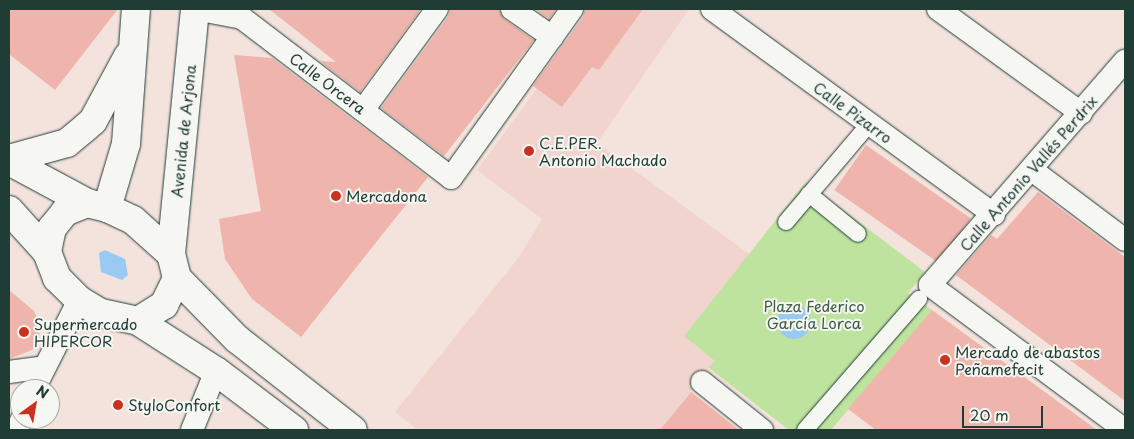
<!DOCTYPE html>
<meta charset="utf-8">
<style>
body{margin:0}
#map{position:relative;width:1134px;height:439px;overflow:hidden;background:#f4e2dd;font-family:"Playpen Sans",sans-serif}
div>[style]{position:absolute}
.built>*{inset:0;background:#f2d4ce}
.green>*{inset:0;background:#bde39e}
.water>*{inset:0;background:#98caf4}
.round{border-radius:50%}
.building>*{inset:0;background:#efb4ac;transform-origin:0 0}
.roads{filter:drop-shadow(0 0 1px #1f3d34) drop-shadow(0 0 1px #1f3d34)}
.pedestrian>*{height:16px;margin:-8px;padding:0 8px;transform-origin:8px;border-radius:8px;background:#f6f6f2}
.minor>*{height:22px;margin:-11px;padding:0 11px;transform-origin:11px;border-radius:11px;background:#f6f6f2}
.tertiary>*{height:28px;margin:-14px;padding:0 14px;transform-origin:14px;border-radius:14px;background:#f6f6f2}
.primary>*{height:28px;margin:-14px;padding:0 14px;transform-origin:14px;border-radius:14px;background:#f6f6f2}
.dots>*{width:14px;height:14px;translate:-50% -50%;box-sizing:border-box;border:2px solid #f6f6f2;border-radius:50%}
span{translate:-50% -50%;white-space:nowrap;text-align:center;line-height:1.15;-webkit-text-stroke:4px #f6f6f2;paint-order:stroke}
.street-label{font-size:15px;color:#1f3d34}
.poi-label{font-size:15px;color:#1f3d34}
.left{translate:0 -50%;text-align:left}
.park-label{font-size:15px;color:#3f5e49}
.frame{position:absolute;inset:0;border:10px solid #1f3d34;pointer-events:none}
.north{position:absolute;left:10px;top:379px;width:50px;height:50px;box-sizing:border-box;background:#f6f6f2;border:1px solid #a0aca6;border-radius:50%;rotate:32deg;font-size:14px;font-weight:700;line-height:20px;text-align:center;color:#1f3d34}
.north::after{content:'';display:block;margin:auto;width:18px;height:22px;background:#c8321e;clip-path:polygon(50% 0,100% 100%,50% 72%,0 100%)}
.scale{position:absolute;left:962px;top:406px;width:81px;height:22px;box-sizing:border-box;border:2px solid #1f3d34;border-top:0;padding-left:6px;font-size:15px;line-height:18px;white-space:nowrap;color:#1f3d34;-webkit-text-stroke:4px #f6f6f2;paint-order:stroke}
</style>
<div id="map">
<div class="built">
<div style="clip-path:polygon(589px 9px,689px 9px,597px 143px,749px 254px,684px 336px,715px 361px,660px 430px,418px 430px,395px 412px,519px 257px,542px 219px,477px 170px,531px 97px)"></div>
</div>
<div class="green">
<div style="clip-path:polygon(806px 182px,925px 272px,908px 293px,932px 310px,831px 430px,789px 430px,709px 368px,715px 361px,684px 336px)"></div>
</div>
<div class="water">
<div style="clip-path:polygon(105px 250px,125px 259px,128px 275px,122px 280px,101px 272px,99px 253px)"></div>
<div class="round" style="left:777px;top:305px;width:34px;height:34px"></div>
</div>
<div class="building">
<div style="clip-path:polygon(9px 9px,118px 9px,55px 90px,9px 54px)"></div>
<div style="clip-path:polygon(269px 9px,421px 9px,360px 92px,320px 61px,336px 62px)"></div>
<div style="clip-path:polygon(450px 9px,499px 9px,504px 19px,534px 40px,444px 156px,381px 108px,448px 17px)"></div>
<div style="clip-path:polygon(535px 9px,556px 9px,549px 19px)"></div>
<div style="clip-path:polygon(585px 9px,643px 9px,599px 70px,592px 67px,562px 107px,533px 86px,583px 17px)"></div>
<div style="clip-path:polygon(234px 55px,272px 58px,428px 177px,301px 337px,252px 299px,225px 259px,219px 219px,261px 211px)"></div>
<div style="left:866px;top:145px;width:128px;height:55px;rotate:35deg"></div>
<div style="clip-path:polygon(1038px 192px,1125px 257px,1125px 401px,956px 275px,991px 235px,997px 239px)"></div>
<div style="clip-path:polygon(9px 290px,34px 311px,40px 324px,39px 340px,32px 350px,9px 359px)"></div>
<div style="clip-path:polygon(932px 310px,1097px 430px,876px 430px,848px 409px)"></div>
<div style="clip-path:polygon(691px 392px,739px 430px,660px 430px)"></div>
</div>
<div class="roads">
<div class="pedestrian">
<div style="left:809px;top:194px;width:63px;rotate:39.2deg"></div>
<div style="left:786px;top:222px;width:128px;rotate:-49.7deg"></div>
<div style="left:805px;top:430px;width:174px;rotate:-49deg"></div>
</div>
<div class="minor">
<div style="left:195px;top:9px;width:48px;rotate:10.8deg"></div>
<div style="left:242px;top:18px;width:263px;rotate:37.4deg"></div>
<div style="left:451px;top:178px;width:208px;rotate:-54.4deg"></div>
<div style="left:512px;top:9px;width:49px;rotate:35deg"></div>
<div style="left:712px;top:9px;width:349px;rotate:36.1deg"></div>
<div style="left:938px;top:9px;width:177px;rotate:36deg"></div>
<div style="left:363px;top:110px;width:125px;rotate:-53.8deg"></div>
<div style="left:1032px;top:170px;width:116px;rotate:37deg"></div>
<div style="left:9px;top:372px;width:34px;rotate:-8deg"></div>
<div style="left:702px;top:382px;width:77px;rotate:38.7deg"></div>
<div style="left:34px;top:389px;width:100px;rotate:-63.2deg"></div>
<div style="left:17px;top:430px;width:12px;rotate:-66deg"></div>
<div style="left:192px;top:430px;width:64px;rotate:-67.9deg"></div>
<div style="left:1125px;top:430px;width:243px;rotate:-143.4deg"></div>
<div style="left:930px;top:285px;width:297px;rotate:-49deg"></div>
</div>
<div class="tertiary">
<div style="left:9px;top:159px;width:60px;rotate:-15.4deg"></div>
<div style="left:67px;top:143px;width:25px;rotate:-40deg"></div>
<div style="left:86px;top:127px;width:9px;rotate:-41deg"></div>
<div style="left:93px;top:121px;width:74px;rotate:-61.7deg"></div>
<div style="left:107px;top:208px;width:67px;rotate:-73.5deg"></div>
<div style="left:126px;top:144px;width:135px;rotate:-85.8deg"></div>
<div style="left:171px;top:254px;width:246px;rotate:-84.4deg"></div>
</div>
<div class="primary">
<div style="left:9px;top:161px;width:89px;rotate:28.3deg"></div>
<div style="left:9px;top:210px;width:57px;rotate:47.9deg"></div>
<div style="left:177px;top:278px;width:86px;rotate:45.5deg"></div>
<div style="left:237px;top:339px;width:147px;rotate:38.1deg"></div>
<div style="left:138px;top:321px;width:31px;rotate:-32deg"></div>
<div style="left:164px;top:305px;width:30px;rotate:-64deg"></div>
<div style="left:177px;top:278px;width:25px;rotate:-104deg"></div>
<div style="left:171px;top:254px;width:51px;rotate:-138.2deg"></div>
<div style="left:133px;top:220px;width:29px;rotate:-155deg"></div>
<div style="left:107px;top:208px;width:21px;rotate:-166deg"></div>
<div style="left:87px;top:203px;width:24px;rotate:158deg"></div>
<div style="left:65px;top:212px;width:21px;rotate:129deg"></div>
<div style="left:52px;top:228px;width:25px;rotate:102deg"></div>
<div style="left:47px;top:252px;width:28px;rotate:69deg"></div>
<div style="left:57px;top:278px;width:31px;rotate:45deg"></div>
<div style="left:79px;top:300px;width:26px;rotate:31deg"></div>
<div style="left:101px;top:313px;width:38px;rotate:12deg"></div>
<div style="left:138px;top:321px;width:93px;rotate:32.7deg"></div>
<div style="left:216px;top:371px;width:98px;rotate:37.1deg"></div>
</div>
</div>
<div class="dots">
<div style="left:529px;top:151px;background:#c8321e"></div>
<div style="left:336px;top:196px;background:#c8321e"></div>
<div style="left:24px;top:332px;background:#c8321e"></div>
<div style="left:945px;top:360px;background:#c8321e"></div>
<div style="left:118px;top:405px;background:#c8321e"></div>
</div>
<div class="street-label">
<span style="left:328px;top:83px;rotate:37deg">Calle Orcera</span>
<span style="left:853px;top:112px;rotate:36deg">Calle Pizarro</span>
<span style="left:183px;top:131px;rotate:-84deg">Avenida de Arjona</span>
<span style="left:1028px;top:173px;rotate:-49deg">Calle Antonio Vallés Perdrix</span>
</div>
<div class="poi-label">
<span class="left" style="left:539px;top:151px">C.E.PER.<br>Antonio Machado</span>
<span class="left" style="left:346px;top:196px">Mercadona</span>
<span class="left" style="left:34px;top:332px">Supermercado<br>HIPERCOR</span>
<span class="left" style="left:955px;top:360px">Mercado de abastos<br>Peñamefecit</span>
<span class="left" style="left:128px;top:405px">StyloConfort</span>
</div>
<div class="park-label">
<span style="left:814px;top:314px">Plaza Federico<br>García Lorca</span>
</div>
<div class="frame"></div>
<div class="north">N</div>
<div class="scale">20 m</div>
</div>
